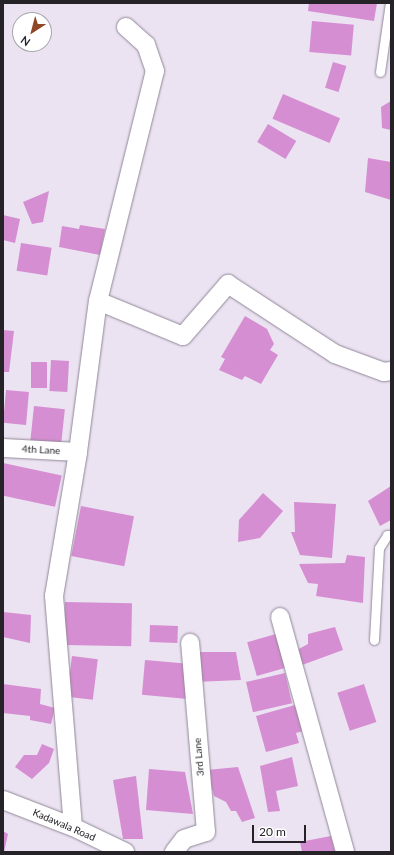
<!DOCTYPE html>
<style>
body{margin:0}
#map{position:relative;width:394px;height:855px;overflow:hidden;background:#ebe2f2;font-family:Lato,sans-serif}
div>[style]{position:absolute}
.building>*{inset:0;background:#d58ed1;transform-origin:0 0}
.roads{filter:drop-shadow(0 0 1px #908897) drop-shadow(0 0 1px #908897)}
.lane>*{height:9px;margin:-4.5px;padding:0 4.5px;transform-origin:4.5px;border-radius:4.5px;background:#fff}
.street>*{height:18px;margin:-9px;padding:0 9px;transform-origin:9px;border-radius:9px;background:#fff}
span{translate:-50% -50%;white-space:nowrap;text-align:center;line-height:1.15;-webkit-text-stroke:3px #fff;paint-order:stroke}
.street-label{font-size:10px;color:#252228}
.frame{position:absolute;inset:0;border:4px solid #252228;pointer-events:none}
.north{position:absolute;left:12px;top:12px;width:40px;height:40px;box-sizing:border-box;background:#fff;border:1px solid #a8a7a9;border-radius:50%;rotate:216deg;font-size:11px;font-weight:700;line-height:16px;text-align:center;color:#252228}
.north::after{content:'';display:block;margin:auto;width:14px;height:18px;background:#8f4726;clip-path:polygon(50% 0,100% 100%,50% 72%,0 100%)}
.scale{position:absolute;left:252px;top:825px;width:54px;height:18px;box-sizing:border-box;border:2px solid #252228;border-top:0;padding-left:5px;font-size:12px;line-height:14px;white-space:nowrap;color:#252228;-webkit-text-stroke:3px #fff;paint-order:stroke}
</style>
<div id="map">
<div class="building">
<div style="clip-path:polygon(309px 3px,377px 3px,374px 21px,308px 11px)"></div>
<div style="left:312px;top:21px;width:42px;height:31px;rotate:5deg"></div>
<div style="left:333px;top:62px;width:14px;height:27px;rotate:17deg"></div>
<div style="left:283px;top:94px;width:62px;height:27px;rotate:23deg"></div>
<div style="clip-path:polygon(391px 101px,391px 130px,382px 128px,381px 107px)"></div>
<div style="left:268px;top:124px;width:33px;height:21px;rotate:31deg"></div>
<div style="clip-path:polygon(368px 158px,391px 162px,391px 200px,365px 192px)"></div>
<div style="clip-path:polygon(49px 191px,43px 222px,32px 224px,23px 202px)"></div>
<div style="clip-path:polygon(3px 215px,20px 219px,15px 243px,3px 240px)"></div>
<div style="clip-path:polygon(80px 225px,105px 229px,100px 255px,59px 247px,62px 226px,79px 229px)"></div>
<div style="left:21px;top:243px;width:31px;height:28px;rotate:9deg"></div>
<div style="clip-path:polygon(245px 316px,267px 329px,274px 344px,270px 350px,278px 355px,261px 384px,245px 376px,242px 380px,219px 370px,225px 359px,221px 357px)"></div>
<div style="clip-path:polygon(3px 330px,14px 331px,9px 372px,3px 372px)"></div>
<div style="left:51px;top:360px;width:18px;height:31px;rotate:3deg"></div>
<div style="left:31px;top:362px;width:16px;height:26px"></div>
<div style="left:6px;top:390px;width:23px;height:33px;rotate:5deg"></div>
<div style="left:34px;top:406px;width:31px;height:36px;rotate:6deg"></div>
<div style="left:3px;top:463px;width:60px;height:32px;rotate:12deg"></div>
<div style="clip-path:polygon(391px 486px,391px 520px,380px 526px,368px 501px)"></div>
<div style="clip-path:polygon(263px 493px,283px 511px,260px 538px,238px 542px,239px 520px)"></div>
<div style="clip-path:polygon(294px 502px,336px 504px,332px 558px,300px 555px,291px 532px,295px 532px)"></div>
<div style="left:81px;top:506px;width:54px;height:51px;rotate:11deg"></div>
<div style="clip-path:polygon(347px 555px,365px 557px,363px 603px,316px 596px,318px 584px,308px 583px,299px 564px,345px 563px)"></div>
<div style="left:65px;top:602px;width:67px;height:43px;rotate:1deg"></div>
<div style="clip-path:polygon(3px 612px,31px 615px,30px 643px,3px 637px)"></div>
<div style="left:150px;top:625px;width:28px;height:17px;rotate:2deg"></div>
<div style="clip-path:polygon(335px 627px,343px 650px,302px 665px,297px 650px,308px 644px,308px 634px)"></div>
<div style="left:276px;top:634px;width:35px;height:30px;rotate:74deg"></div>
<div style="clip-path:polygon(196px 652px,236px 652px,241px 680px,194px 682px)"></div>
<div style="left:72px;top:656px;width:26px;height:41px;rotate:7deg"></div>
<div style="left:145px;top:660px;width:46px;height:35px;rotate:5deg"></div>
<div style="left:285px;top:673px;width:31px;height:40px;rotate:77deg"></div>
<div style="clip-path:polygon(3px 684px,41px 689px,40px 704px,55px 708px,51px 724px,30px 720px,30px 716px,3px 713px)"></div>
<div style="left:364px;top:684px;width:40px;height:28px;rotate:72deg"></div>
<div style="clip-path:polygon(295px 705px,303px 731px,296px 733px,299px 743px,266px 752px,256px 716px)"></div>
<div style="clip-path:polygon(42px 744px,54px 749px,49px 763px,32px 779px,15px 767px,24px 755px,37px 755px)"></div>
<div style="clip-path:polygon(292px 757px,298px 786px,276px 791px,280px 811px,268px 812px,260px 766px)"></div>
<div style="clip-path:polygon(238px 767px,255px 818px,242px 822px,236px 811px,231px 811px,226px 802px,214px 796px,207px 770px)"></div>
<div style="clip-path:polygon(149px 769px,185px 772px,193px 814px,146px 810px)"></div>
<div style="clip-path:polygon(136px 776px,143px 839px,123px 839px,113px 780px)"></div>
<div style="clip-path:polygon(3px 831px,8px 834px,4px 852px,3px 852px)"></div>
<div style="clip-path:polygon(331px 836px,335px 852px,302px 852px,300px 842px)"></div>
</div>
<div class="roads">
<div class="lane">
<div style="left:380px;top:72px;width:70px;rotate:-81.8deg"></div>
<div style="left:374px;top:640px;width:92px;rotate:-86.9deg"></div>
<div style="left:379px;top:548px;width:15px;rotate:-58deg"></div>
<div style="left:387px;top:535px;width:4px"></div>
</div>
<div class="street">
<div style="left:98px;top:301px;width:92px;rotate:22.4deg"></div>
<div style="left:183px;top:336px;width:69px;rotate:-49.1deg"></div>
<div style="left:228px;top:284px;width:128px;rotate:33.2deg"></div>
<div style="left:335px;top:354px;width:52px;rotate:20.2deg"></div>
<div style="left:384px;top:372px;width:7px;rotate:-8deg"></div>
<div style="left:3px;top:448px;width:75px;rotate:3.1deg"></div>
<div style="left:280px;top:617px;width:244px;rotate:74.5deg"></div>
<div style="left:3px;top:800px;width:75px;rotate:21.1deg"></div>
<div style="left:73px;top:827px;width:58px;rotate:25.7deg"></div>
<div style="left:73px;top:827px;width:232px;rotate:-94.7deg"></div>
<div style="left:54px;top:596px;width:146px;rotate:-80.5deg"></div>
<div style="left:78px;top:452px;width:152px;rotate:-82.5deg"></div>
<div style="left:98px;top:301px;width:237px;rotate:-76.1deg"></div>
<div style="left:155px;top:71px;width:28px;rotate:-109deg"></div>
<div style="left:146px;top:45px;width:27px;rotate:-138deg"></div>
<div style="left:174px;top:852px;width:16px;rotate:-52deg"></div>
<div style="left:184px;top:839px;width:23px;rotate:-18deg"></div>
<div style="left:206px;top:832px;width:190px;rotate:-94.8deg"></div>
</div>
</div>
<div class="street-label">
<span style="left:41px;top:450px;rotate:3deg">4th Lane</span>
<span style="left:199px;top:757px;rotate:-95deg">3rd Lane</span>
<span style="left:64px;top:825px;rotate:23deg">Kadawala Road</span>
</div>
<div class="frame"></div>
<div class="north">N</div>
<div class="scale">20 m</div>
</div>
